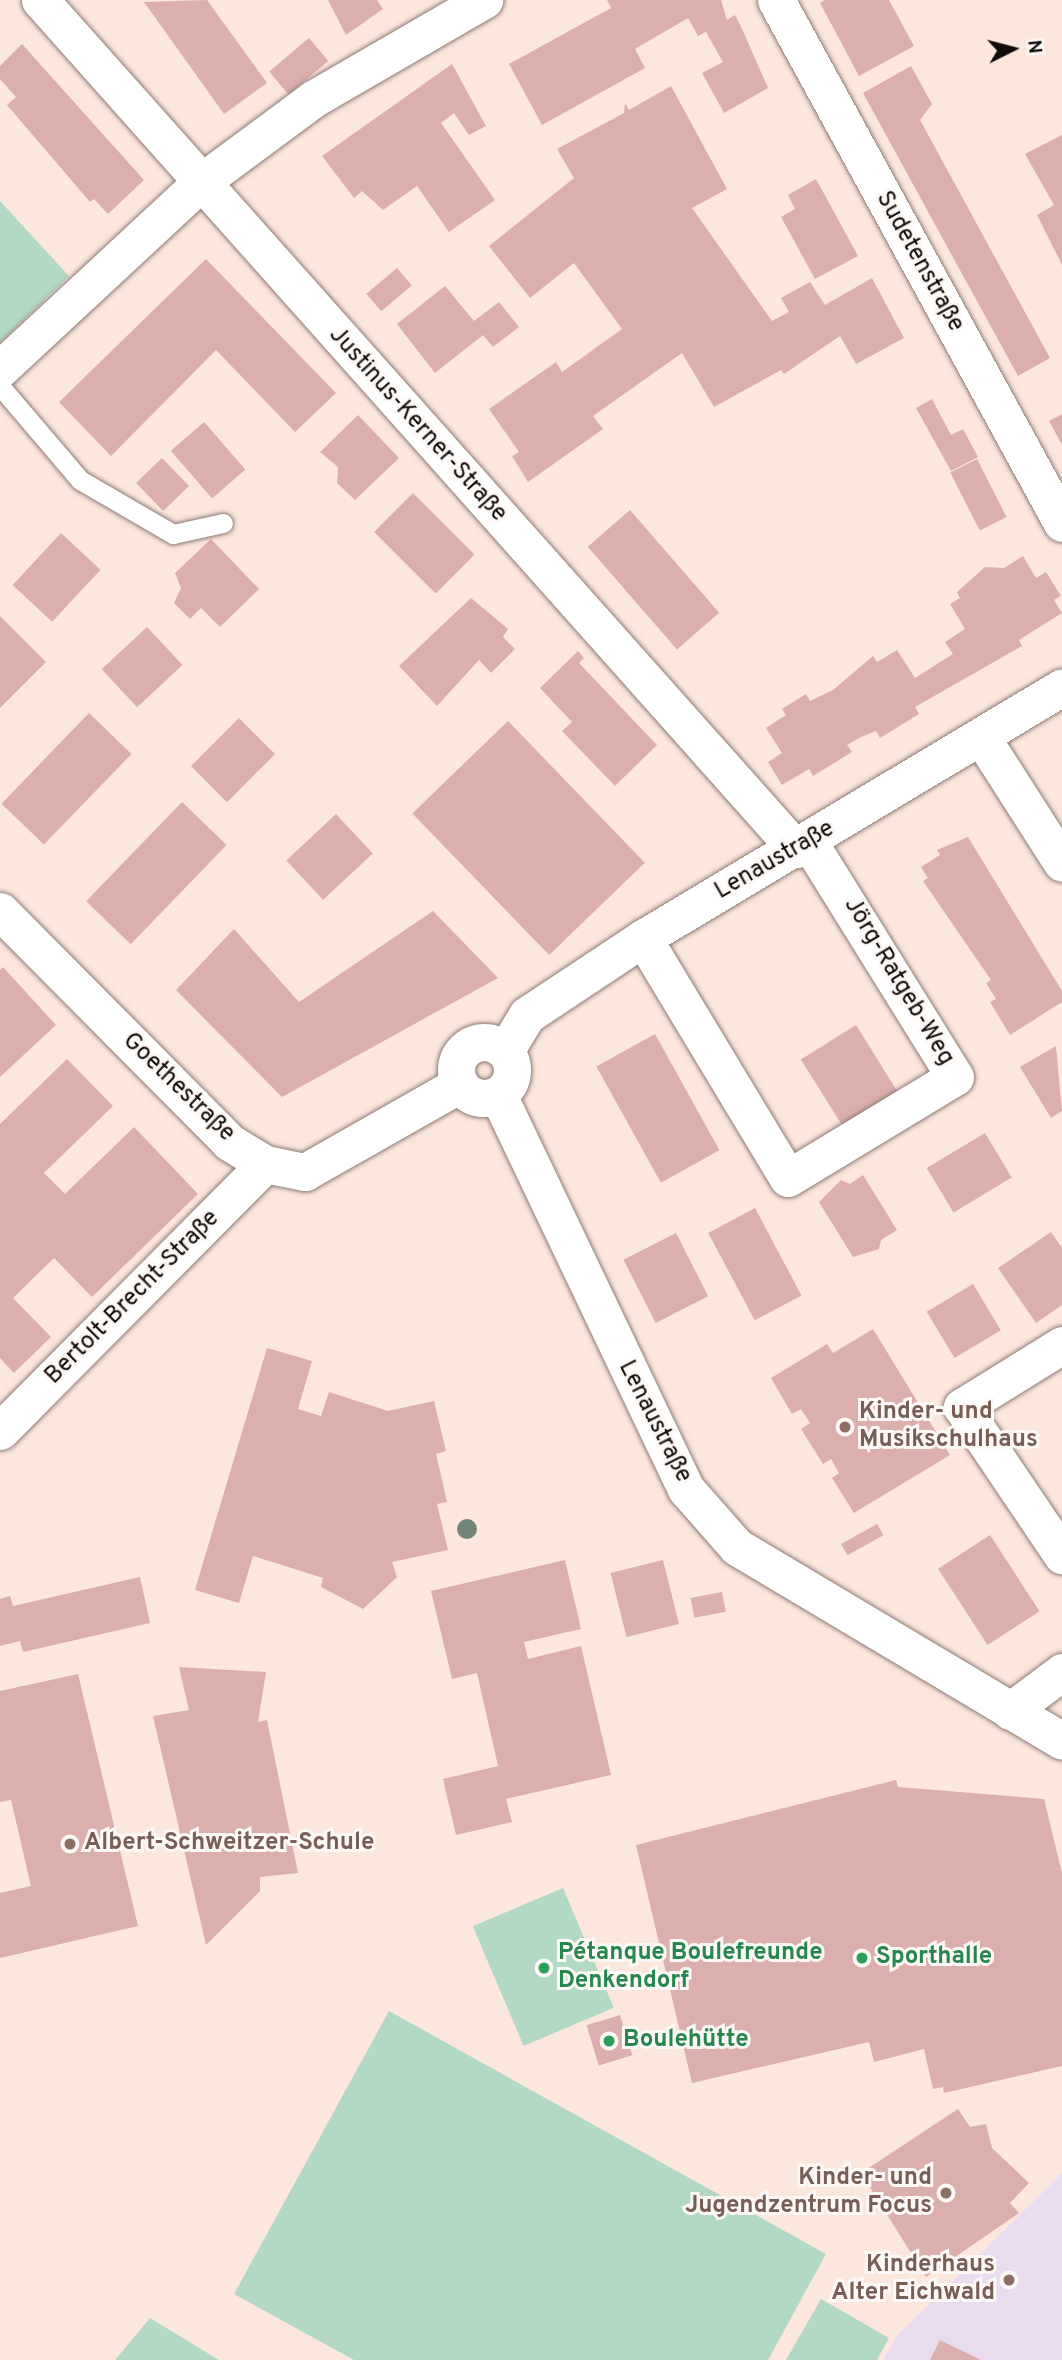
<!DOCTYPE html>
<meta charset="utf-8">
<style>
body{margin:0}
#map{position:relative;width:1062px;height:2360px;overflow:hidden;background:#fce7dd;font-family:Overpass,sans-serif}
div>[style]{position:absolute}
.education>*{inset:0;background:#eadcef}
.green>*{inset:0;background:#b3d8c4;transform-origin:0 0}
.building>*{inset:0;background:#dbafab;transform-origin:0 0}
.roads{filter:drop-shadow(0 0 2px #8e7b73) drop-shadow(0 0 2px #8e7b73)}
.service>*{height:19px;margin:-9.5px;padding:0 9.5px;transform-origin:9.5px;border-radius:9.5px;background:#fff}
.minor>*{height:37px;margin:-18.5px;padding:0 18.5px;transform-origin:18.5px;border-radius:18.5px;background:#fff}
.minor>.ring{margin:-18.5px;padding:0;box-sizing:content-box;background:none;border:37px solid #fff;border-radius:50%}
.trees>*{width:20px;height:20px;margin:-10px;border-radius:50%;background:#718676}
.dots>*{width:19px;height:19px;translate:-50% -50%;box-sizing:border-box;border:4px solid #fcf8f6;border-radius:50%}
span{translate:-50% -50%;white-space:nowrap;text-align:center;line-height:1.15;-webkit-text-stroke:6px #fcf8f6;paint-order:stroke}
.street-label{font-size:24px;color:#120c09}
.education-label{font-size:24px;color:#785e54;font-weight:700}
.left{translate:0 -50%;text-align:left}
.right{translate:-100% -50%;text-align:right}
.leisure-label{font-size:24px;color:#27864d;font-weight:700}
.north{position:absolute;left:978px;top:14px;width:70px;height:70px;-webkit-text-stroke:5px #fcf8f6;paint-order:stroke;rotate:84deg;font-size:19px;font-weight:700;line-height:28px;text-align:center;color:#120c09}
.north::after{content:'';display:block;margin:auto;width:24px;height:32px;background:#120c09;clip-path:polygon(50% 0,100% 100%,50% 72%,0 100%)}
</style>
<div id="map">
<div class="education">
<div style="clip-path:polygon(1062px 2173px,1062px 2360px,883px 2360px,896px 2337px)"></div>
</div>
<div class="green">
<div style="clip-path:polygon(0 201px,69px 276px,0 343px)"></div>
<div style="left:563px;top:1888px;width:130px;height:98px;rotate:67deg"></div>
<div style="clip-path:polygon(389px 2011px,826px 2254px,768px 2360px,354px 2360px,234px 2294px)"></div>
<div style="clip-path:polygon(821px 2299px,889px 2338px,877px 2360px,786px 2360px)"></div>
<div style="clip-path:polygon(150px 2318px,219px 2360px,115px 2360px)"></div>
</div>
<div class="building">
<div style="clip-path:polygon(207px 0,267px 83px,224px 114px,144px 2px)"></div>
<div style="clip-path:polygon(328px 0,377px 0,383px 9px,346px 35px)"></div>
<div style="clip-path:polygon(607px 0,721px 0,727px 20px,735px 15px,743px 31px,768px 88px,724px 113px,702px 73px,723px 62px,706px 32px,698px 36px,688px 18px,635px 49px,645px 68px,542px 125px,509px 64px,611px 8px)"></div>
<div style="clip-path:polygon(825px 0,889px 0,914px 46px,859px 76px,820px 3px)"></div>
<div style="left:309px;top:38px;width:30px;height:52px;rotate:50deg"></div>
<div style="clip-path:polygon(22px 44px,144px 180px,108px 214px,94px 199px,90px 202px,7px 105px,16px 97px,0 79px,0 66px)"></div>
<div style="clip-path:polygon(452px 64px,486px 126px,469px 135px,454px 113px,441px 123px,495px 200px,449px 232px,417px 186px,383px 210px,362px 191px,354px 198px,322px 156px)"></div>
<div style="clip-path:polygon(911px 66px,932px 104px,920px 120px,1050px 358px,1018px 376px,863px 93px)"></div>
<div style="clip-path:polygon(671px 86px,727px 189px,692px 208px,772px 321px,789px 312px,781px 298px,810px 282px,825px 305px,872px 278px,904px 338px,856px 364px,840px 336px,784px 374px,781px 370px,714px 407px,682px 353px,593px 416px,603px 429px,528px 482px,512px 456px,519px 452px,489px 409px,556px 362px,562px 372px,622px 329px,574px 263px,530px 298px,489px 246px,574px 178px,557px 149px,624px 113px,625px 103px,629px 110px)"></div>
<div style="clip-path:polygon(1062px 135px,1062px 265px,1037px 215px,1054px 205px,1025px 154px)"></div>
<div style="clip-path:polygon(816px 179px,858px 256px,815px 279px,781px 217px,795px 209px,788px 195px)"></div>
<div style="clip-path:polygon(206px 259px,336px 393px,295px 432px,216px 350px,111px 456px,59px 402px)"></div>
<div style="left:397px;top:268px;width:23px;height:40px;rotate:50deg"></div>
<div style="clip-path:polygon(445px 286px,474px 321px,499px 302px,519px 327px,493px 347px,483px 335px,435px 373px,397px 324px)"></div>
<div style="clip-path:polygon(932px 399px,951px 435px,963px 429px,978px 457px,951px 471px,916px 408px)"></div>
<div style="clip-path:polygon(1062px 414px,1062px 445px,1049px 421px)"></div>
<div style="clip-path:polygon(358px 415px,399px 458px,355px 500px,337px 483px,338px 467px,320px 452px)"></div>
<div style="left:204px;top:422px;width:63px;height:44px;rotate:49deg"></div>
<div style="left:162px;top:458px;width:39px;height:36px;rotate:46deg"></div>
<div style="left:977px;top:459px;width:65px;height:30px;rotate:63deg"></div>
<div style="left:413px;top:493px;width:87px;height:55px;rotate:45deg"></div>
<div style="left:630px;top:510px;width:136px;height:56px;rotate:49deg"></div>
<div style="left:61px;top:533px;width:54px;height:71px;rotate:43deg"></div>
<div style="clip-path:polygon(211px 539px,259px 589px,220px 627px,201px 608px,190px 619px,174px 603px,181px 588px,175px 573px)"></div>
<div style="clip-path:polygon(1023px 556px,1036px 578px,1046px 572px,1061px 596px,1054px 600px,1062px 613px,1019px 640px,1022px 646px,915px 707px,919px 714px,880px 738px,876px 731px,861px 737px,847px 745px,852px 752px,813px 776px,809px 769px,782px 785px,768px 762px,782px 753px,766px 728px,786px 715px,782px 709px,806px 694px,810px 701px,833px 690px,873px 656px,877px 662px,897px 650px,915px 678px,953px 654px,945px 642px,965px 629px,950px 604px,960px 598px,957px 592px,985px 567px,1004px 568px)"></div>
<div style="clip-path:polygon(471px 598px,508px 629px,503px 637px,515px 649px,491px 673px,479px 660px,437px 706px,399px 666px)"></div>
<div style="clip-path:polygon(0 616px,46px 662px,0 708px)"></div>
<div style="left:147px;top:627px;width:52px;height:62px;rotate:47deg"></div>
<div style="clip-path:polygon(578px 651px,584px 658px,579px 663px,657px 745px,615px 786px,562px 731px,572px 722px,540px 688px)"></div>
<div style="left:89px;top:713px;width:59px;height:126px;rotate:44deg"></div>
<div style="left:239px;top:718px;width:51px;height:68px;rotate:45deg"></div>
<div style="left:508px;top:721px;width:197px;height:133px;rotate:46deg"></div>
<div style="left:182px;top:802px;width:62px;height:138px;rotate:44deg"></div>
<div style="left:336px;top:814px;width:54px;height:68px;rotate:47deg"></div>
<div style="clip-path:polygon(968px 837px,1062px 991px,1062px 1002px,1010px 1035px,990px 1002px,996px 999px,986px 983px,991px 980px,923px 881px,928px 878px,921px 867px,940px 855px,937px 850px)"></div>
<div style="clip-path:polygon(433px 911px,498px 978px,282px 1097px,176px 990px,234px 929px,299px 1002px)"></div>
<div style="clip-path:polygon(3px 967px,56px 1025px,0 1077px,0 970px)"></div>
<div style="left:856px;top:1025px;width:78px;height:65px;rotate:58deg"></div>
<div style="left:655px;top:1034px;width:133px;height:67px;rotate:61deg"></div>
<div style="clip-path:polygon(1056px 1046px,1062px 1111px,1051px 1118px,1020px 1067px)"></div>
<div style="clip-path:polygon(67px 1059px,113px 1106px,44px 1173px,65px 1194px,134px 1127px,198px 1194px,92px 1297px,54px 1258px,13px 1298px,51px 1337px,14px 1373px,0 1358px,0 1124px)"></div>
<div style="left:985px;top:1133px;width:52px;height:68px;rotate:59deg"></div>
<div style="clip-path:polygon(863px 1175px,897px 1230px,881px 1240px,879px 1249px,853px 1257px,819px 1202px,841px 1180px,850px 1184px)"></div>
<div style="left:755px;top:1208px;width:99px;height:53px;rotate:62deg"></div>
<div style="clip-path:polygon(1051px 1232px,1062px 1248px,1062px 1305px,1036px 1323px,998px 1268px)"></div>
<div style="left:676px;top:1233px;width:71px;height:59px;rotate:63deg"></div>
<div style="left:973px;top:1284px;width:54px;height:54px;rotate:59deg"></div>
<div style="clip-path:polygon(873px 1329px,950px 1455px,854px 1513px,832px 1478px,839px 1473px,831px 1459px,823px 1464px,801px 1429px,810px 1423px,801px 1409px,792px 1414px,771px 1378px,827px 1344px,833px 1353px)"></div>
<div style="clip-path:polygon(267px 1348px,312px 1361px,298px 1409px,321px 1416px,329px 1392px,388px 1411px,434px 1401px,446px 1451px,436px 1454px,447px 1502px,437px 1504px,448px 1550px,392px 1562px,397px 1577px,363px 1609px,321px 1587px,323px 1578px,253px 1556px,239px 1603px,195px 1590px)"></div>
<div style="left:877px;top:1524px;width:13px;height:41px;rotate:61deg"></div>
<div style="left:990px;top:1535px;width:91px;height:62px;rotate:57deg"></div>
<div style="clip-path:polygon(565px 1560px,581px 1629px,524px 1642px,528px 1659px,581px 1646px,611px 1775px,506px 1799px,512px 1822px,456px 1835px,443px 1779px,498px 1766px,477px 1673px,452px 1679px,431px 1591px)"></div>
<div style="left:663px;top:1560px;width:66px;height:54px;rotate:76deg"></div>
<div style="clip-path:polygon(140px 1577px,150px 1623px,23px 1652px,20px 1641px,0 1646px,0 1599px,10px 1596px,13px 1606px)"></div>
<div style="left:722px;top:1592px;width:20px;height:32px;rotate:79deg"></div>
<div style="clip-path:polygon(179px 1667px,266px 1672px,258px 1722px,267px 1720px,298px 1873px,260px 1877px,260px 1891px,206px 1945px,153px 1716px,189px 1710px)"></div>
<div style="clip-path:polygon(78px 1674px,138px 1926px,0 1958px,0 1893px,31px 1886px,11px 1800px,0 1802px,0 1691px)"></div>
<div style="clip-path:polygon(896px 1780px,898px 1787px,1044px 1799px,1062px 1873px,1062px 2066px,944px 2093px,943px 2087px,933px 2089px,924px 2049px,874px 2062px,869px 2042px,692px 2083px,636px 1845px)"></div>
<div style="left:620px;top:2015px;width:42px;height:35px;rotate:73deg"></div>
<div style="clip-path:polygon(958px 2109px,970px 2127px,986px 2124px,992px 2148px,1029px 2183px,1010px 2203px,1019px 2213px,926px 2277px,861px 2173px)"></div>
<div style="clip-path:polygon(940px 2340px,981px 2360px,930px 2360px)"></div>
</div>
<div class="roads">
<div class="service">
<div style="left:0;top:386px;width:123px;rotate:49.6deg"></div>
<div style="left:80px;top:480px;width:108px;rotate:30.1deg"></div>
<div style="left:173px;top:534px;width:51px;rotate:-12.4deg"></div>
</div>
<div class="minor">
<div style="left:40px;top:0;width:1137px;rotate:48.32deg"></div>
<div style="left:776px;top:0;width:596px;rotate:61.33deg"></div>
<div style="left:0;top:369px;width:275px;rotate:-42.9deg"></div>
<div style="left:201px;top:182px;width:139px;rotate:-36.5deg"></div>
<div style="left:313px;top:99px;width:198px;rotate:-30.1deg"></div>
<div style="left:982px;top:738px;width:148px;rotate:57.4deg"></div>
<div style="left:0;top:911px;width:325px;rotate:45.2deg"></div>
<div style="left:229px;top:1142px;width:42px;rotate:31.4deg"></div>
<div style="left:265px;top:1164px;width:41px;rotate:11.3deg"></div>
<div style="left:305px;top:1172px;width:178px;rotate:-29.6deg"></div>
<div style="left:643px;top:938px;width:280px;rotate:58.9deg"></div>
<div style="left:788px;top:1178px;width:195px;rotate:-31.2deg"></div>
<div style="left:955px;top:1077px;width:277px;rotate:-121.9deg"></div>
<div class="ring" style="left:456px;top:1042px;width:19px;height:19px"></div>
<div style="left:505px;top:1051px;width:42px;rotate:-58.6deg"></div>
<div style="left:527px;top:1015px;width:139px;rotate:-33.6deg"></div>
<div style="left:643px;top:938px;width:488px;rotate:-30.9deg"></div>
<div style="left:498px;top:1095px;width:437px;rotate:64.5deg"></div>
<div style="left:686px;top:1489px;width:77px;rotate:48.7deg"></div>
<div style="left:737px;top:1547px;width:378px;rotate:30.8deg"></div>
<div style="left:1062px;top:1345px;width:118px;rotate:148.2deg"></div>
<div style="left:962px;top:1407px;width:179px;rotate:56deg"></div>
<div style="left:0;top:1431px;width:376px;rotate:-45.2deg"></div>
<div style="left:1010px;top:1711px;width:65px;rotate:-36.9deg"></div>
</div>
</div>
<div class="trees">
<div style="left:467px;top:1529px"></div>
</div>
<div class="dots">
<div style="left:845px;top:1427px;background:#8d6e63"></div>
<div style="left:70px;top:1844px;background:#8d6e63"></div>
<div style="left:862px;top:1958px;background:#2e9e5b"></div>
<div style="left:544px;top:1968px;background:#2e9e5b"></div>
<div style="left:609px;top:2041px;background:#2e9e5b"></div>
<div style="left:946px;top:2193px;background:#8d6e63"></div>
<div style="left:1009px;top:2280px;background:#8d6e63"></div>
</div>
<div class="street-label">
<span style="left:919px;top:262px;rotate:61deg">Sudetenstraße</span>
<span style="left:417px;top:425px;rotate:48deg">Justinus-Kerner-Straße</span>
<span style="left:775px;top:861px;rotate:-30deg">Lenaustraße</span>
<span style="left:898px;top:982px;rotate:59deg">Jörg-Ratgeb-Weg</span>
<span style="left:178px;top:1088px;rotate:44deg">Goethestraße</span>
<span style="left:133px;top:1298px;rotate:-45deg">Bertolt-Brecht-Straße</span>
<span style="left:654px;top:1422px;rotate:63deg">Lenaustraße</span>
</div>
<div class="education-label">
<span class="left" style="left:859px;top:1427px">Kinder- und<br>Musikschulhaus</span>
<span class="left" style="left:84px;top:1844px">Albert-Schweitzer-Schule</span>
<span class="right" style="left:932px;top:2193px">Kinder- und<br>Jugendzentrum Focus</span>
<span class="right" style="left:995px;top:2280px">Kinderhaus<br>Alter Eichwald</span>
</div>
<div class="leisure-label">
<span class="left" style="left:558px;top:1968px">Pétanque Boulefreunde<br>Denkendorf</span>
<span class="left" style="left:876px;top:1958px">Sporthalle</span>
<span class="left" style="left:623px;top:2041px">Boulehütte</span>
</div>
<div class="north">N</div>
</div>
